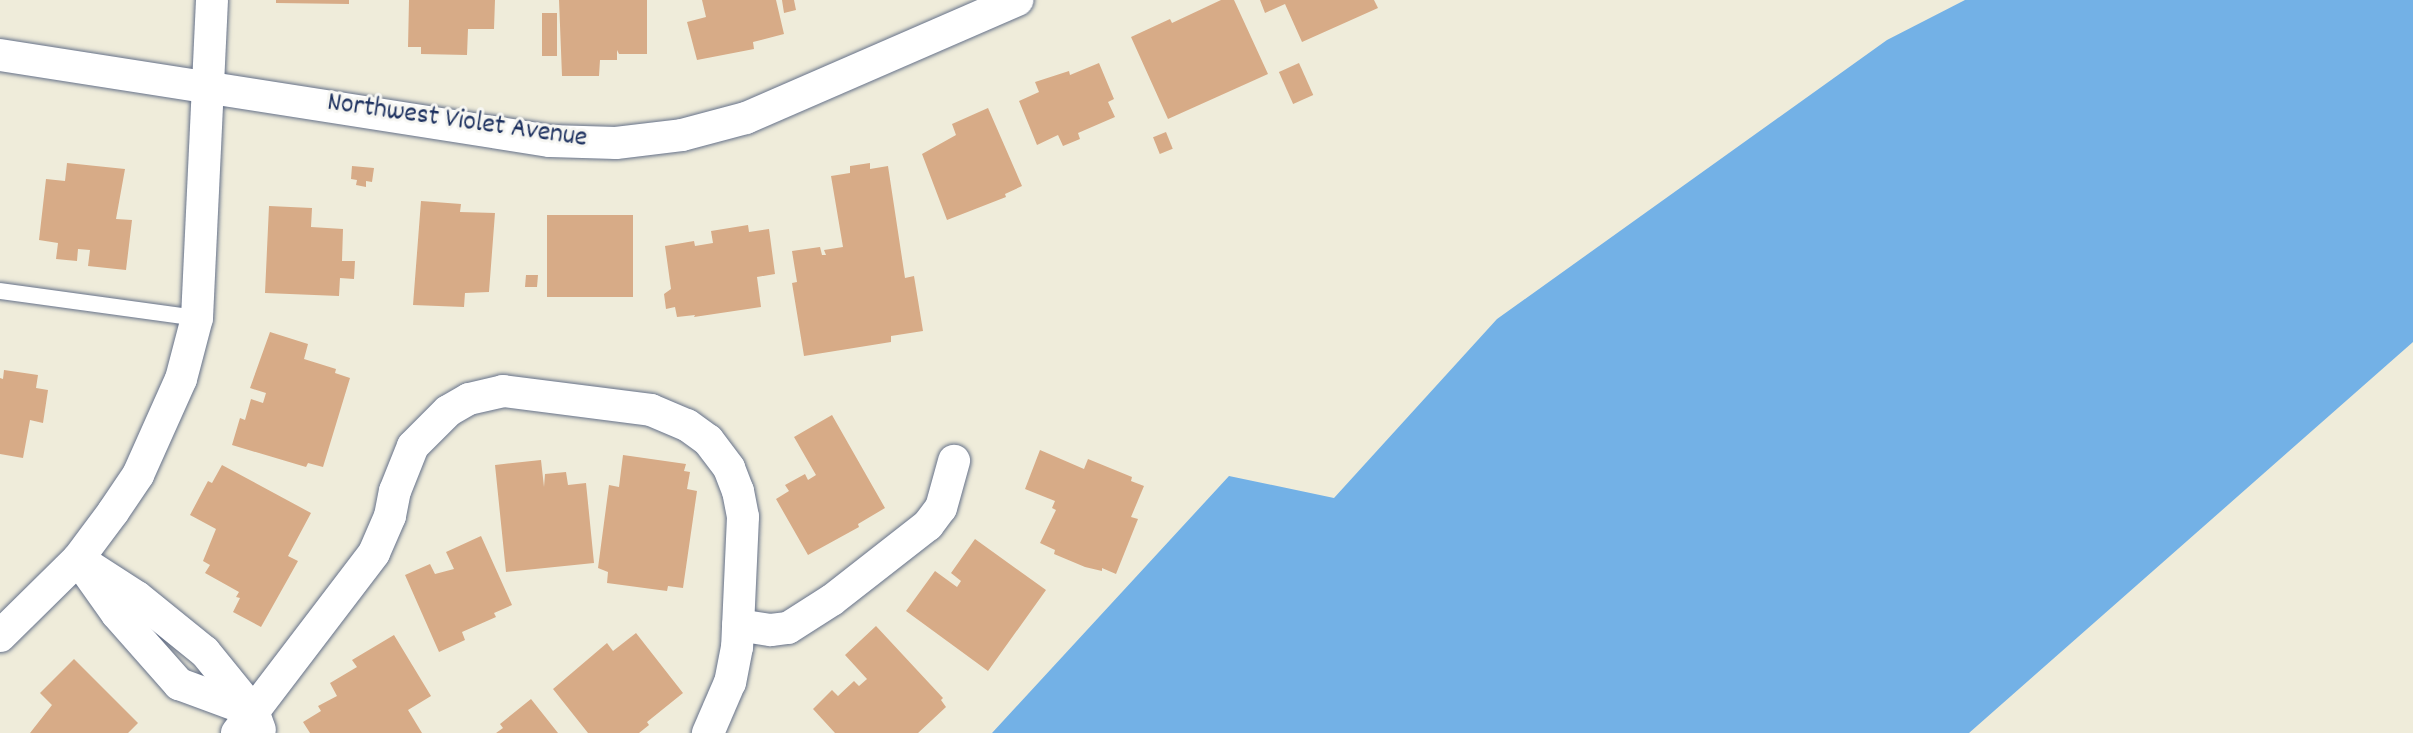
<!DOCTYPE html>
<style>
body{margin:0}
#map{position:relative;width:2413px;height:733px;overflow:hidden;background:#efecda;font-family:Dekko,sans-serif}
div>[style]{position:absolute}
.water>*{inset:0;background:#73b1e6}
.building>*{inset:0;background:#d7ab87;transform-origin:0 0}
.roads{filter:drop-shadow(0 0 2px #657189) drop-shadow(0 0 2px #657189)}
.service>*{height:16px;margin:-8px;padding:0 8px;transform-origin:8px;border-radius:8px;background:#fff}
.minor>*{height:32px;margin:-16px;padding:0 16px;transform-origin:16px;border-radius:16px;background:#fff}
span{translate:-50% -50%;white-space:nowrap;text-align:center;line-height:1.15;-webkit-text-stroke:6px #f6f6f2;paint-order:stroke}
.street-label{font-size:28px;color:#1b2f5e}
</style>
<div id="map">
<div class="water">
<div style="clip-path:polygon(1965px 0,2413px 0,2413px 342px,1969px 733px,992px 733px,1229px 476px,1334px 498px,1497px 319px,1887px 40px)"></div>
</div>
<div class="building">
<div style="clip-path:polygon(276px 0,349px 0,349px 4px,276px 3px)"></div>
<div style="clip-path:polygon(409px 0,495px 0,494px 29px,468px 29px,467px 55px,421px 54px,421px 47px,408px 47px)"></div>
<div style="clip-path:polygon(559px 0,647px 0,647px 54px,619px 54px,617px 50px,617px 60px,600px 60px,599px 76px,562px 76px)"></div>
<div style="clip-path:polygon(702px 0,776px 0,784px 34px,753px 42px,754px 49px,697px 60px,687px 22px,706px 17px)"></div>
<div style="clip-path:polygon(782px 0,794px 0,796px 10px,784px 13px)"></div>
<div style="clip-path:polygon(1221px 0,1234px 0,1268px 74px,1168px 119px,1131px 37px,1170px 19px,1172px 23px)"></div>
<div style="clip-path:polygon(1260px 0,1374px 0,1378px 8px,1302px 42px,1285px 4px,1265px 13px)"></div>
<div style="left:542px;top:13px;width:15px;height:43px"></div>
<div style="clip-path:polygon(1099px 63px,1114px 99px,1108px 102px,1115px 117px,1078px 133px,1080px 139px,1063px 146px,1058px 135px,1037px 145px,1019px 101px,1039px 92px,1035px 82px,1069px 71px,1070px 75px)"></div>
<div style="left:1299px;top:63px;width:35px;height:22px;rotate:66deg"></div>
<div style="clip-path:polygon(988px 108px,1022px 186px,1005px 194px,1006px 197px,947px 220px,922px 154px,956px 135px,952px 124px)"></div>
<div style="left:1166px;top:132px;width:18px;height:14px;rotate:68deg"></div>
<div style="clip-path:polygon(67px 163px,125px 169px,116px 219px,132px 220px,126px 270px,88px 266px,90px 250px,78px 249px,77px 261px,56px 259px,58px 243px,39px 240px,46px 179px,65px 181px)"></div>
<div style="clip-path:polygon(870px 163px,870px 169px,888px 166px,905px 278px,914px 276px,923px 331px,891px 336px,891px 342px,804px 356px,792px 283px,797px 282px,792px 251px,820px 247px,822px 255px,826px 255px,824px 250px,843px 247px,831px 176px,850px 173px,850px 166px)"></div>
<div style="clip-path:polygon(352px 166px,374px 168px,372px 182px,366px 181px,366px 187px,356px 185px,357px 180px,351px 179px)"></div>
<div style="clip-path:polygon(421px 201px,461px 204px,460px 212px,495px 213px,489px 292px,465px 293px,464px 307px,413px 305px)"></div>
<div style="clip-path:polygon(269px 206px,312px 208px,311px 227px,343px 229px,342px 261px,355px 261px,354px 279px,340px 278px,339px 296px,265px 293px)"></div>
<div style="left:547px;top:215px;width:86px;height:82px"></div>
<div style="clip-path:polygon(748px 225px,749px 232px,769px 229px,775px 274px,757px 277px,761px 307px,694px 317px,695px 315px,677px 317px,675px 307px,666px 309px,664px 294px,671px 289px,665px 246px,694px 241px,695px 246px,713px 243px,711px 231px)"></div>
<div style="clip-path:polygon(526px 275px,538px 275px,537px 287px,525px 287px)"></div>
<div style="clip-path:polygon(270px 332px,308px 344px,304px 359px,336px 369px,335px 373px,350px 378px,323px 467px,308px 463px,306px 467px,232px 445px,240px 418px,245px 420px,251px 399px,263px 403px,266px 393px,250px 388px)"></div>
<div style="clip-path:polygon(4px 370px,38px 375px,36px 388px,48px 390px,43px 423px,30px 420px,23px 458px,0 454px,0 378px,3px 379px)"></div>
<div style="clip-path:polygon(832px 415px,885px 508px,858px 524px,859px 527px,808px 555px,776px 499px,789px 491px,785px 485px,805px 474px,808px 480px,816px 475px,794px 437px)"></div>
<div style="clip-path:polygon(1040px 450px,1084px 469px,1088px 459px,1132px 477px,1131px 481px,1144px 486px,1131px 517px,1138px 519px,1116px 574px,1102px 568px,1102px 571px,1085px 567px,1054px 554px,1055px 550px,1040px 543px,1056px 510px,1052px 508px,1055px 501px,1025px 489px)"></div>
<div style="clip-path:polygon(623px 455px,686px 464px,684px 471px,690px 472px,687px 489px,697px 491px,683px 588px,668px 586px,667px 591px,607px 583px,608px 572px,598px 568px,609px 485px,619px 487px)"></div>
<div style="clip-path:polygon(541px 460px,544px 487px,545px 474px,566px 472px,568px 485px,586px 483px,594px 563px,506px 572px,495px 465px)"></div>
<div style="clip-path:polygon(222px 465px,311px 513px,288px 556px,298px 561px,261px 627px,233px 612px,240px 598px,236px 597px,239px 592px,205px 573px,210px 565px,203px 561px,216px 529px,190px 515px,208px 481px,212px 483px)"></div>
<div style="clip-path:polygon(481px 536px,512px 605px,494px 613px,496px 617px,462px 632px,465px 640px,439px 652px,405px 575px,430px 564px,435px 574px,454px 569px,446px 552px)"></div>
<div style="clip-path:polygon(975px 539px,1046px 590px,988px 671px,906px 611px,935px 571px,957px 587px,961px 581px,951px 573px)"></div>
<div style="clip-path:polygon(876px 626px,943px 698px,941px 700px,946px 707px,918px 733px,835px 733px,813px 709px,832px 690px,838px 696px,854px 681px,859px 686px,867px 679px,845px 655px)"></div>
<div style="clip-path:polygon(636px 633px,683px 693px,647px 722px,649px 725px,639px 733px,588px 733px,553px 689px,607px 643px,613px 651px)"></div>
<div style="clip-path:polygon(394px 635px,431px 696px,408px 710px,422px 733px,310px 733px,303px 722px,321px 711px,318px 706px,337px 696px,330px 683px,357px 667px,352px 660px)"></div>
<div style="clip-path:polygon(74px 659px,138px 723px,128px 733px,30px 733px,52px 705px,40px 693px)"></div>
<div style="clip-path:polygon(531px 699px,558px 733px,496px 733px,503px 728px,500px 724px)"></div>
</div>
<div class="roads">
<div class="service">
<div style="left:0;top:291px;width:199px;rotate:7.8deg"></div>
</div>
<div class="minor">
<div style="left:0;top:55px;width:557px;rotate:8.89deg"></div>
<div style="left:550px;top:141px;width:66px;rotate:1.7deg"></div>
<div style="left:616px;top:143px;width:66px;rotate:-6.9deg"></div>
<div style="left:682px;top:135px;width:66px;rotate:-14.9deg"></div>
<div style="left:746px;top:118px;width:296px;rotate:-23.5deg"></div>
<div style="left:78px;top:559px;width:70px;rotate:32.8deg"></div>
<div style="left:137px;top:597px;width:87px;rotate:39deg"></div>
<div style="left:205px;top:652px;width:76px;rotate:50.9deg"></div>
<div style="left:253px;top:711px;width:20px;rotate:70deg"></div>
<div style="left:88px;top:573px;width:50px;rotate:54.7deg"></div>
<div style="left:117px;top:614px;width:94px;rotate:48.5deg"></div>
<div style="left:179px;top:684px;width:78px;rotate:20.3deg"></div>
<div style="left:738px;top:625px;width:33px;rotate:9deg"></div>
<div style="left:771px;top:630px;width:17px;rotate:-7deg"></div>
<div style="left:788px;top:628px;width:52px;rotate:-32.5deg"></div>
<div style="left:832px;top:600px;width:122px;rotate:-38deg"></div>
<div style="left:928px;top:525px;width:21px;rotate:-53deg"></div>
<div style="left:941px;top:508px;width:49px;rotate:-74.5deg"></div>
<div style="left:0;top:636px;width:110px;rotate:-44.6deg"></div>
<div style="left:78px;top:559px;width:59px;rotate:-53.3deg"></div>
<div style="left:113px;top:512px;width:45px;rotate:-56deg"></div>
<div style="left:138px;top:475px;width:105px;rotate:-65.9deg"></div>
<div style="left:181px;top:379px;width:63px;rotate:-75.3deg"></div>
<div style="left:197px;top:318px;width:318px;rotate:-87.3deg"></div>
<div style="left:237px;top:733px;width:226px;rotate:-52.7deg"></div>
<div style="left:374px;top:553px;width:40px;rotate:-66.6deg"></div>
<div style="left:390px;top:516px;width:25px;rotate:-79deg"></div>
<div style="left:395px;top:491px;width:48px;rotate:-68.2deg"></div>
<div style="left:413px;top:446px;width:49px;rotate:-45deg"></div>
<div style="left:448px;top:411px;width:24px;rotate:-30deg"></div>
<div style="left:469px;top:399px;width:35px;rotate:-13deg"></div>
<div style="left:503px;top:391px;width:149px;rotate:7.3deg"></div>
<div style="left:651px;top:410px;width:39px;rotate:23deg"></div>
<div style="left:687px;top:425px;width:26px;rotate:36deg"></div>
<div style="left:708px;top:440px;width:35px;rotate:53deg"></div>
<div style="left:729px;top:468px;width:25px;rotate:69deg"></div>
<div style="left:738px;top:491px;width:26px;rotate:79deg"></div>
<div style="left:743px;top:517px;width:130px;rotate:92.6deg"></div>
<div style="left:737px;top:647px;width:36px;rotate:101deg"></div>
<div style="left:730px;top:682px;width:56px;rotate:113.3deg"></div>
</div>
</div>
<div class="street-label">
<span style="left:457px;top:122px;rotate:8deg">Northwest Violet Avenue</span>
</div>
</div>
